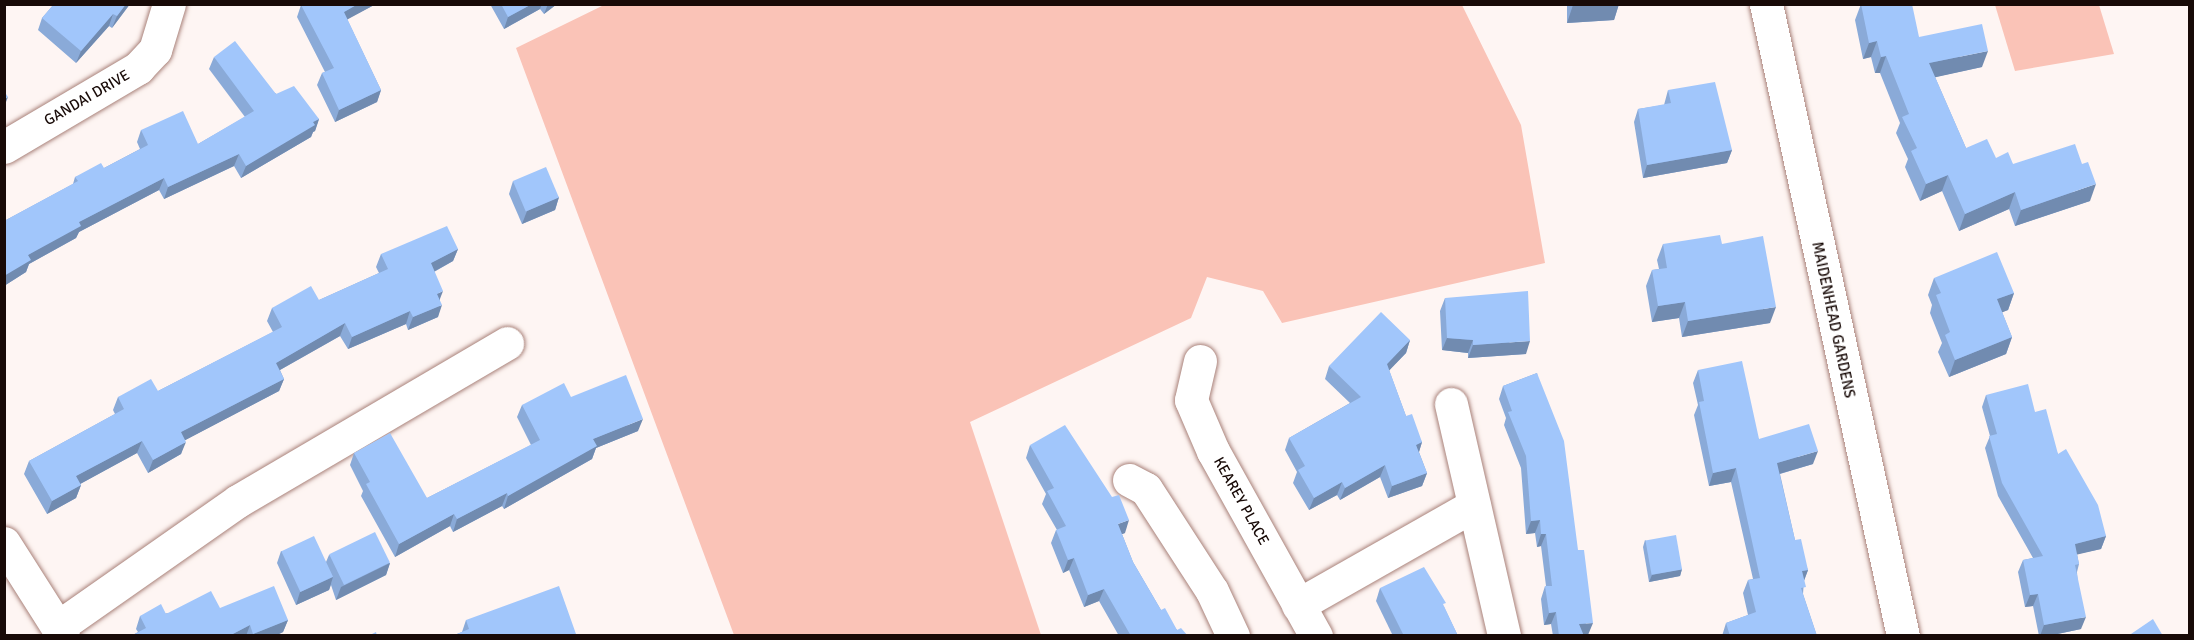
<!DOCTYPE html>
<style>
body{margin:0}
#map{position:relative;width:2194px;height:640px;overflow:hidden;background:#fef5f3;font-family:Signika,sans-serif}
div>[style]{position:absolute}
.green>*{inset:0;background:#fac3b7}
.roads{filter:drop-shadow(0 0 2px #a9827a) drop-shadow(0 0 2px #a9827a)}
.minor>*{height:33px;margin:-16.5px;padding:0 16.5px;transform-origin:16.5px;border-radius:16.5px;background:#fff}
.wall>*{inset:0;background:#8aaad8}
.shaded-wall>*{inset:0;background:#718bb0}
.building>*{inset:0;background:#a1c6fb;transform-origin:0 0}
span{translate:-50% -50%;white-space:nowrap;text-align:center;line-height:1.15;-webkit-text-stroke:4.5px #fff;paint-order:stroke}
.street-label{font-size:15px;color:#180a07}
.frame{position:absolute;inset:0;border:6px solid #180a07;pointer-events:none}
</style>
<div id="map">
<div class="green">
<div style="clip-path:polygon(606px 4px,1462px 5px,1521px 125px,1545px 263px,1282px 323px,1263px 291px,1207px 277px,1191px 318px,970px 422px,1041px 635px,734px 635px,516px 48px)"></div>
<div style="clip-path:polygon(1995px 5px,2099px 5px,2114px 54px,2015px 71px)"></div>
</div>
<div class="roads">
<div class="minor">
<div style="left:1766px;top:4px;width:647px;rotate:77.77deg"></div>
<div style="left:4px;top:147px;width:156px;rotate:-30.5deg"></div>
<div style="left:138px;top:68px;width:25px;rotate:-47deg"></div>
<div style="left:155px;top:50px;width:48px;rotate:-73.1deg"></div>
<div style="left:1200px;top:361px;width:40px;rotate:103deg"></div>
<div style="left:1191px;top:400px;width:56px;rotate:66.7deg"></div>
<div style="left:1213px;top:451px;width:212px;rotate:60.9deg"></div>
<div style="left:1451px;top:404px;width:238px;rotate:77.1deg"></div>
<div style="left:1129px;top:480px;width:19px;rotate:28deg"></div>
<div style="left:1146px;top:489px;width:121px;rotate:57.1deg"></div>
<div style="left:1212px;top:591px;width:50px;rotate:65deg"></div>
<div style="left:4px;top:543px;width:110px;rotate:57.6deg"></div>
<div style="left:1298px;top:605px;width:202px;rotate:-29.6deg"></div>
<div style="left:58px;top:627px;width:220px;rotate:-35deg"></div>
<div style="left:238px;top:501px;width:312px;rotate:-30.4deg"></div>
</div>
</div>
<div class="wall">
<div style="clip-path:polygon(54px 4px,130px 4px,112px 28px,109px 26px,76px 63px,38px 30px,42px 18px)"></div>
<div style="clip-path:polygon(303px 4px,376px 4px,347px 19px,381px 90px,377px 102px,335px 122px,317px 85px,322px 73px,325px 72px,297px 17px,301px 5px)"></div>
<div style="clip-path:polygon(490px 4px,557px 4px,544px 14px,540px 9px,504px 29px)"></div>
<div style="clip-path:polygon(1567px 4px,1619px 4px,1614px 20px,1567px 23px)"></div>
<div style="clip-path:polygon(1861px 4px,1919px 37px,1982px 67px,1935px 77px,1966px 148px,2013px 164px,2090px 201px,2015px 226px,2009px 209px,1959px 231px,1942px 191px,1920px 201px,1905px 167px,1908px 159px,1896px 133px,1900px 123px,1880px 73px,1875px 73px,1871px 57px,1863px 59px,1855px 20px)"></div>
<div style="clip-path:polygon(214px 57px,319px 119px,315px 131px,313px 132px,311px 137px,241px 178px,234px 166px,164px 199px,159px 190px,79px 232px,76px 238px,29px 264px,26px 272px,4px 286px,4px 217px,6px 220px,73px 184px,75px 177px,104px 168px,140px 149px,137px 142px,141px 130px,198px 144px,245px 117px,209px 69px)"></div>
<div style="clip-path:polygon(1668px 90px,1732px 150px,1727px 163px,1643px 178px,1634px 122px,1638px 109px,1664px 105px)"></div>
<div style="clip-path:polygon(513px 181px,559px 197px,555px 210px,522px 224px,509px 194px)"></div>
<div style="clip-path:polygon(1663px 244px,1722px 244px,1770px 323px,1682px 337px,1679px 318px,1652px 322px,1646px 286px,1652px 270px,1659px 269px,1657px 260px)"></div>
<div style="clip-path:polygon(458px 249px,453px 261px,434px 272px,440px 299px,438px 317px,408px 330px,406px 324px,348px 349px,340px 336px,280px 370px,284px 379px,279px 391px,185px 440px,181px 454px,148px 473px,137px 453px,80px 484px,81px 485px,76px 498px,47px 514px,24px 474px,29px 461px,115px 414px,113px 410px,118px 397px,158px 391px,273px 332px,267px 321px,272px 308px,319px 300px,379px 273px,376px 267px,381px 254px)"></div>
<div style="clip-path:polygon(1934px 278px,2014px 293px,2008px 310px,2002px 312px,2012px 337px,2006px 354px,1949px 377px,1938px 352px,1942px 343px,1930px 313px,1932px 305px,1928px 295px)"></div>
<div style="clip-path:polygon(1445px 298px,1526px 354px,1468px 358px,1468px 353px,1442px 350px,1440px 311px)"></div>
<div style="clip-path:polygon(1410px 340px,1406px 353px,1389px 370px,1406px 416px,1422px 442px,1419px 452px,1427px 473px,1422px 486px,1388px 498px,1380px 477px,1340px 500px,1337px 495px,1309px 510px,1293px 483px,1297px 472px,1285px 450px,1289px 438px,1350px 403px,1325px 379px,1329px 366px)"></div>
<div style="clip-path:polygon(1698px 370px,1759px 439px,1813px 464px,1780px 474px,1795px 540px,1808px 570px,1804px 581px,1803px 594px,1817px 636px,1722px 636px,1726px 623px,1748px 615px,1743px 593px,1748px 580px,1753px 579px,1731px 482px,1709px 486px,1694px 415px,1698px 405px,1693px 383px)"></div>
<div style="clip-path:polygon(1537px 373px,1588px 635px,1553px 636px,1551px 624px,1544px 625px,1541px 599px,1545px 586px,1546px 586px,1541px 546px,1537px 547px,1535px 533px,1526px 534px,1521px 468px,1504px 425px,1506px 418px,1499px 399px,1503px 386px)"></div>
<div style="clip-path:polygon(1986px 395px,2035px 412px,2058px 454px,2106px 536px,2101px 549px,2077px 554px,2079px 564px,2077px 572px,2081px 629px,2048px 636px,2039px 636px,2033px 606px,2025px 607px,2018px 572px,2023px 560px,2033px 558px,1998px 496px,1985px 448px,1990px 436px,1982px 407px)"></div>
<div style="clip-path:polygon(571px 397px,638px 431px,596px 448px,592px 459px,504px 509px,502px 506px,453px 532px,450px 526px,395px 557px,361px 496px,363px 491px,350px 465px,354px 453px,427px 498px,531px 445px,517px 417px,522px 405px)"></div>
<div style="clip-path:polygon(1030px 445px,1125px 533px,1122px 534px,1133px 562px,1161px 610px,1177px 630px,1188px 636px,1119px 636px,1099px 601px,1084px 607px,1069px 570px,1063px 573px,1051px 543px,1056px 530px,1057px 530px,1042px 504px,1046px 494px,1026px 458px)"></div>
<div style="clip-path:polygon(1645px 540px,1682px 569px,1680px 576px,1649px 582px,1643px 547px)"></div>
<div style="clip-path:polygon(281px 551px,326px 562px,329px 555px,390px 563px,386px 575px,336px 600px,331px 585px,329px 590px,296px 605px,277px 563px)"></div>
<div style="clip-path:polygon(1380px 588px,1444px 607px,1458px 636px,1393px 636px,1376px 601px)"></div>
<div style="clip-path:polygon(220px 608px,288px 620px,283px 632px,275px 636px,131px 636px,138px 632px,136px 629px,140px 616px)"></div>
<div style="clip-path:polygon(466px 620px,576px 634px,575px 636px,452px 636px,462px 632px)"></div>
</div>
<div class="shaded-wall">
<div style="clip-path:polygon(126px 4px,130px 4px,112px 28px,117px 16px)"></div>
<div style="clip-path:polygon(358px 4px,376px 4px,339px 24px,344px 12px)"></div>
<div style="clip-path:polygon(532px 4px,542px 4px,540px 9px,504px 29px,508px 17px)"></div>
<div style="clip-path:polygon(548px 4px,557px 4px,544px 14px)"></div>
<div style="clip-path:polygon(1585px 4px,1619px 4px,1614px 20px,1567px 23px,1573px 5px)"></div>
<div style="clip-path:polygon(113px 14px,109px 26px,76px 63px,81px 51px)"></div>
<div style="clip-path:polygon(1877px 41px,1871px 57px,1863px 59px,1869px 43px)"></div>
<div style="clip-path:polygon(1988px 51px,1982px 67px,1923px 80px,1929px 63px)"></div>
<div style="clip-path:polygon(1886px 56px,1880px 73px,1875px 73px,1881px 57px)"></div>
<div style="clip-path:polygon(381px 90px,377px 102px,335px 122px,339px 110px)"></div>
<div style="clip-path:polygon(8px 97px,4px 107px,4px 99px)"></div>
<div style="clip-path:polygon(319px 119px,315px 131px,313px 132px,311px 137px,241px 178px,246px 166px,313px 122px)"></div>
<div style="clip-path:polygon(1732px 150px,1727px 163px,1643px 178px,1647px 165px)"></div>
<div style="clip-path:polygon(239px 154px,234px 166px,164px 199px,168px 187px)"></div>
<div style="clip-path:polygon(1948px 175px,1942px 191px,1920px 201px,1926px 184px)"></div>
<div style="clip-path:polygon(164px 178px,159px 190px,79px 232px,76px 238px,29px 264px,26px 272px,4px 286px,4px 276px,28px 255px,79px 222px)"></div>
<div style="clip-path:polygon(2096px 184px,2090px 201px,2015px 226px,2021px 210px)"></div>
<div style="clip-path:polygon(2015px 192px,2009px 209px,1959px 231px,1965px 214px)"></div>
<div style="clip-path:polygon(559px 197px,555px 210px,522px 224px,527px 211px)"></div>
<div style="clip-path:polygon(458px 249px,453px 261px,426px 276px,431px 263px)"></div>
<div style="clip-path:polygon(443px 291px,438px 304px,437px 294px)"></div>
<div style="clip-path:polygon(2014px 293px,2008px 310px,1991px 317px,1997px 299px)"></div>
<div style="clip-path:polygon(1685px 302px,1679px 318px,1652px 322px,1658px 306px)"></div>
<div style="clip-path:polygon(442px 305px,438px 317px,408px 330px,413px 317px)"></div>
<div style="clip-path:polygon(1776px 307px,1770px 323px,1682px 337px,1688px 321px)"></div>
<div style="clip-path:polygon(410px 311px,406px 324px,348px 349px,352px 337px)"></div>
<div style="clip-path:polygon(345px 323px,340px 336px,271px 375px,276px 363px)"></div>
<div style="clip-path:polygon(2012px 337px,2006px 354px,1949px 377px,1955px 360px)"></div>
<div style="clip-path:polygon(1447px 338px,1473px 340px,1468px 353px,1442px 350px)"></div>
<div style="clip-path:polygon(1410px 340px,1406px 353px,1383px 377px,1387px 364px)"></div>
<div style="clip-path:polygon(1530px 341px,1526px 354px,1468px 358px,1473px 345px)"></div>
<div style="clip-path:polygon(284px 379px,279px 391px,176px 445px,181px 432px)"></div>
<div style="clip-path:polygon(643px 419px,638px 431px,596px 448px,592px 459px,504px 509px,508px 496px,593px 439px)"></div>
<div style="clip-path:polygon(142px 441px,137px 453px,71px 489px,76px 476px)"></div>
<div style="clip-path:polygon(186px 442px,181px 454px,148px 473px,153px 460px)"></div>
<div style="clip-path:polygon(1422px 442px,1418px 455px,1416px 445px)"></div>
<div style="clip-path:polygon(1818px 451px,1813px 464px,1772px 476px,1777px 463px)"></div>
<div style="clip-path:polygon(1385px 465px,1380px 477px,1340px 500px,1345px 488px)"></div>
<div style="clip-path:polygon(1736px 468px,1731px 482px,1709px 486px,1713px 473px)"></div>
<div style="clip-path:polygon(1427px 473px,1422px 486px,1388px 498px,1392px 486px)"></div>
<div style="clip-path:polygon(1342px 482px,1337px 495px,1309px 510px,1314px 498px)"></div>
<div style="clip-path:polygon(81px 485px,76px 498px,47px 514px,52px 501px)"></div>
<div style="clip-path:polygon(507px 493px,502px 506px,453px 532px,457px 519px)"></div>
<div style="clip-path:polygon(454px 514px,450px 526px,395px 557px,399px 544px)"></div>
<div style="clip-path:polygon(1129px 520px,1125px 533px,1114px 537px,1118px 524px)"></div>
<div style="clip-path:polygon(1540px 520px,1535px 533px,1526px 534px,1531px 521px)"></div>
<div style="clip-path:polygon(1541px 534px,1546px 534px,1541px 546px,1537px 547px)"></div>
<div style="clip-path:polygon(2106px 536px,2101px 549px,2071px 556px,2075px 544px)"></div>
<div style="clip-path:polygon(1074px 558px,1069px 570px,1063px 573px,1068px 560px)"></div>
<div style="clip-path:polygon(390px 563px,386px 575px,336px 600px,341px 587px)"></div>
<div style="clip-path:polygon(1682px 569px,1680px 576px,1649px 582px,1652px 575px)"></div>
<div style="clip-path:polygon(1808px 570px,1803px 583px,1802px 571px)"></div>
<div style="clip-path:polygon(333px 577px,329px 590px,296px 605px,300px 592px)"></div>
<div style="clip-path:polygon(1104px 589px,1099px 601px,1084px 607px,1088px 595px)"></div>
<div style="clip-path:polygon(2038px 594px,2033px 606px,2025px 607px,2030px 595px)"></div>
<div style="clip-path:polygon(1556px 612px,1551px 624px,1544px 625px,1549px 613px)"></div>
<div style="clip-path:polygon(2086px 617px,2081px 629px,2048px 636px,2040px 636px,2044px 625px)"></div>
<div style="clip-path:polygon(288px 620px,283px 632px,275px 636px,253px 636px,253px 634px)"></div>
<div style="clip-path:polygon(1593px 623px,1588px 635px,1575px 636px,1579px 624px)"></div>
<div style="clip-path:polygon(250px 625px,246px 636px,229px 636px)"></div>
</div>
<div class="building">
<div style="clip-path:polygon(54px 4px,126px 4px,117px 16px,113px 14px,81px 51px,42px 18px)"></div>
<div style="clip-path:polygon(303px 4px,358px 4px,344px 12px,381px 90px,339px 110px,322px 73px,334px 68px,301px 5px)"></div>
<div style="clip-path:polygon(501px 4px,532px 4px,508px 17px)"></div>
<div style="clip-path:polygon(1861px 4px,1912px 4px,1919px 37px,1982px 24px,1988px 51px,1929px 63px,1966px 148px,1987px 139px,1996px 158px,2008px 152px,2013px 164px,2075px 144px,2082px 164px,2088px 162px,2096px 184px,2021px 210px,2015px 192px,1965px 214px,1948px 175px,1926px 184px,1911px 151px,1917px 148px,1902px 117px,1909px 114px,1886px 56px,1881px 57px,1877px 41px,1869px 43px)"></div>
<div style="clip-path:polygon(235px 41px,276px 94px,294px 86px,319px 119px,313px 122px,315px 125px,246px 166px,239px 154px,168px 187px,164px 178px,79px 222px,81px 226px,28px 255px,31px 260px,4px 276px,4px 217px,6px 220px,78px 181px,75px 177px,101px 163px,104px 168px,148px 145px,141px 130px,183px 111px,198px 144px,254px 111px,214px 57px)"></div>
<div style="clip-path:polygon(1715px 82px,1732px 150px,1647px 165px,1638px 109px,1671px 103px,1668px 90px)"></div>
<div style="clip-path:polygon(4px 91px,8px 97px,4px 99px)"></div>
<div style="left:546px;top:167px;width:33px;height:36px;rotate:67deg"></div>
<div style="clip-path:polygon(447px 226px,458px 249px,431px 263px,443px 291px,437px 294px,442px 305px,413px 317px,410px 311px,352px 337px,345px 323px,276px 363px,284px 379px,181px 432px,186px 442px,153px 460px,142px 441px,76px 476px,81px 485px,52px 501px,29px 461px,124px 409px,118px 397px,151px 379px,158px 391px,282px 327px,272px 308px,311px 286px,319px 300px,388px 269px,381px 254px)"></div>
<div style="clip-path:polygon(1720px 235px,1722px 244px,1763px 236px,1776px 307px,1688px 321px,1685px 302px,1658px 306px,1652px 270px,1667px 268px,1663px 244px)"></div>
<div style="clip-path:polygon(1997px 252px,2014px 293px,1997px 299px,2012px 337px,1955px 360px,1945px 335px,1950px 332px,1936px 295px,1941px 293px,1934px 278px)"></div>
<div style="clip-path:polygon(1528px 291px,1530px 341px,1473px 345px,1473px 340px,1447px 338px,1445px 298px)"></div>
<div style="clip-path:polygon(1381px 312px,1410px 340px,1387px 364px,1406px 416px,1412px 414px,1422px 442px,1416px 445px,1427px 473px,1392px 486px,1385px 465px,1345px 488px,1342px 482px,1314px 498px,1298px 470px,1305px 466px,1289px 438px,1361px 397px,1329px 366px)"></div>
<div style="clip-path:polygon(1742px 361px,1759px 439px,1809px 424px,1818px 451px,1777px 463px,1795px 540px,1801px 539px,1808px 570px,1802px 571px,1806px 587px,1801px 588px,1817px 636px,1730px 636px,1726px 623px,1756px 612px,1748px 580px,1760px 578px,1736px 468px,1713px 473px,1699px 402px,1704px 401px,1698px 370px)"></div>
<div style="clip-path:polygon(1537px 373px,1564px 441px,1578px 550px,1584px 550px,1593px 623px,1579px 624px,1584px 636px,1559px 636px,1556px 612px,1549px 613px,1545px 586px,1552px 586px,1546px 534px,1541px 534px,1540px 520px,1531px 521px,1526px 456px,1508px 412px,1512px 411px,1503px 386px)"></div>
<div style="clip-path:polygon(626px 375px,643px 419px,593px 439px,597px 446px,508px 496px,507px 493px,457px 519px,454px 514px,399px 544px,366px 484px,370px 482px,354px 453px,390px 433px,427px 498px,540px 440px,522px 405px,564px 383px,571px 397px)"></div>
<div style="clip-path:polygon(2028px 384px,2035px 412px,2046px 409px,2058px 454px,2066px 449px,2098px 505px,2106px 536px,2075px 544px,2079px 564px,2075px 565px,2086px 617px,2044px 625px,2038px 594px,2030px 595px,2023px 560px,2043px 556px,2002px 483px,1989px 436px,1997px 434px,1986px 395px)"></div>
<div style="clip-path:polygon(1065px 425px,1112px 497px,1119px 495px,1129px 520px,1118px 524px,1133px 562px,1161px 610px,1165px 608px,1177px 630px,1181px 628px,1188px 636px,1131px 636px,1104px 589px,1088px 595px,1074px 558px,1068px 560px,1056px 530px,1066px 526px,1047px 491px,1054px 488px,1030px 445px)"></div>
<div style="left:375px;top:532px;width:34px;height:51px;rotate:64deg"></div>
<div style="left:1676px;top:535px;width:35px;height:31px;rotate:80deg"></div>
<div style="left:314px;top:536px;width:45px;height:36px;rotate:65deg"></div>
<div style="clip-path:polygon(1424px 567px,1446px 603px,1443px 604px,1458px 636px,1404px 636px,1380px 588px)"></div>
<div style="clip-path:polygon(274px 586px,288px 620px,253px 634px,250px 625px,229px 636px,131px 636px,146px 628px,140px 616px,161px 604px,166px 614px,211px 591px,220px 608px)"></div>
<div style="clip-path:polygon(559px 586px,576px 634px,572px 636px,452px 636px,469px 629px,466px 620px)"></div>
<div style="clip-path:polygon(2153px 619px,2163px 636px,2128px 636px)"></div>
<div style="clip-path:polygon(376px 632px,377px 636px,368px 636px)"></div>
</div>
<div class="street-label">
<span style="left:87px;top:98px;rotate:-30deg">GANDAI DRIVE</span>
<span style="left:1833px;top:320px;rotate:78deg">MAIDENHEAD GARDENS</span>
<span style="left:1241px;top:501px;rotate:61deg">KEAREY PLACE</span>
</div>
<div class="frame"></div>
</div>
